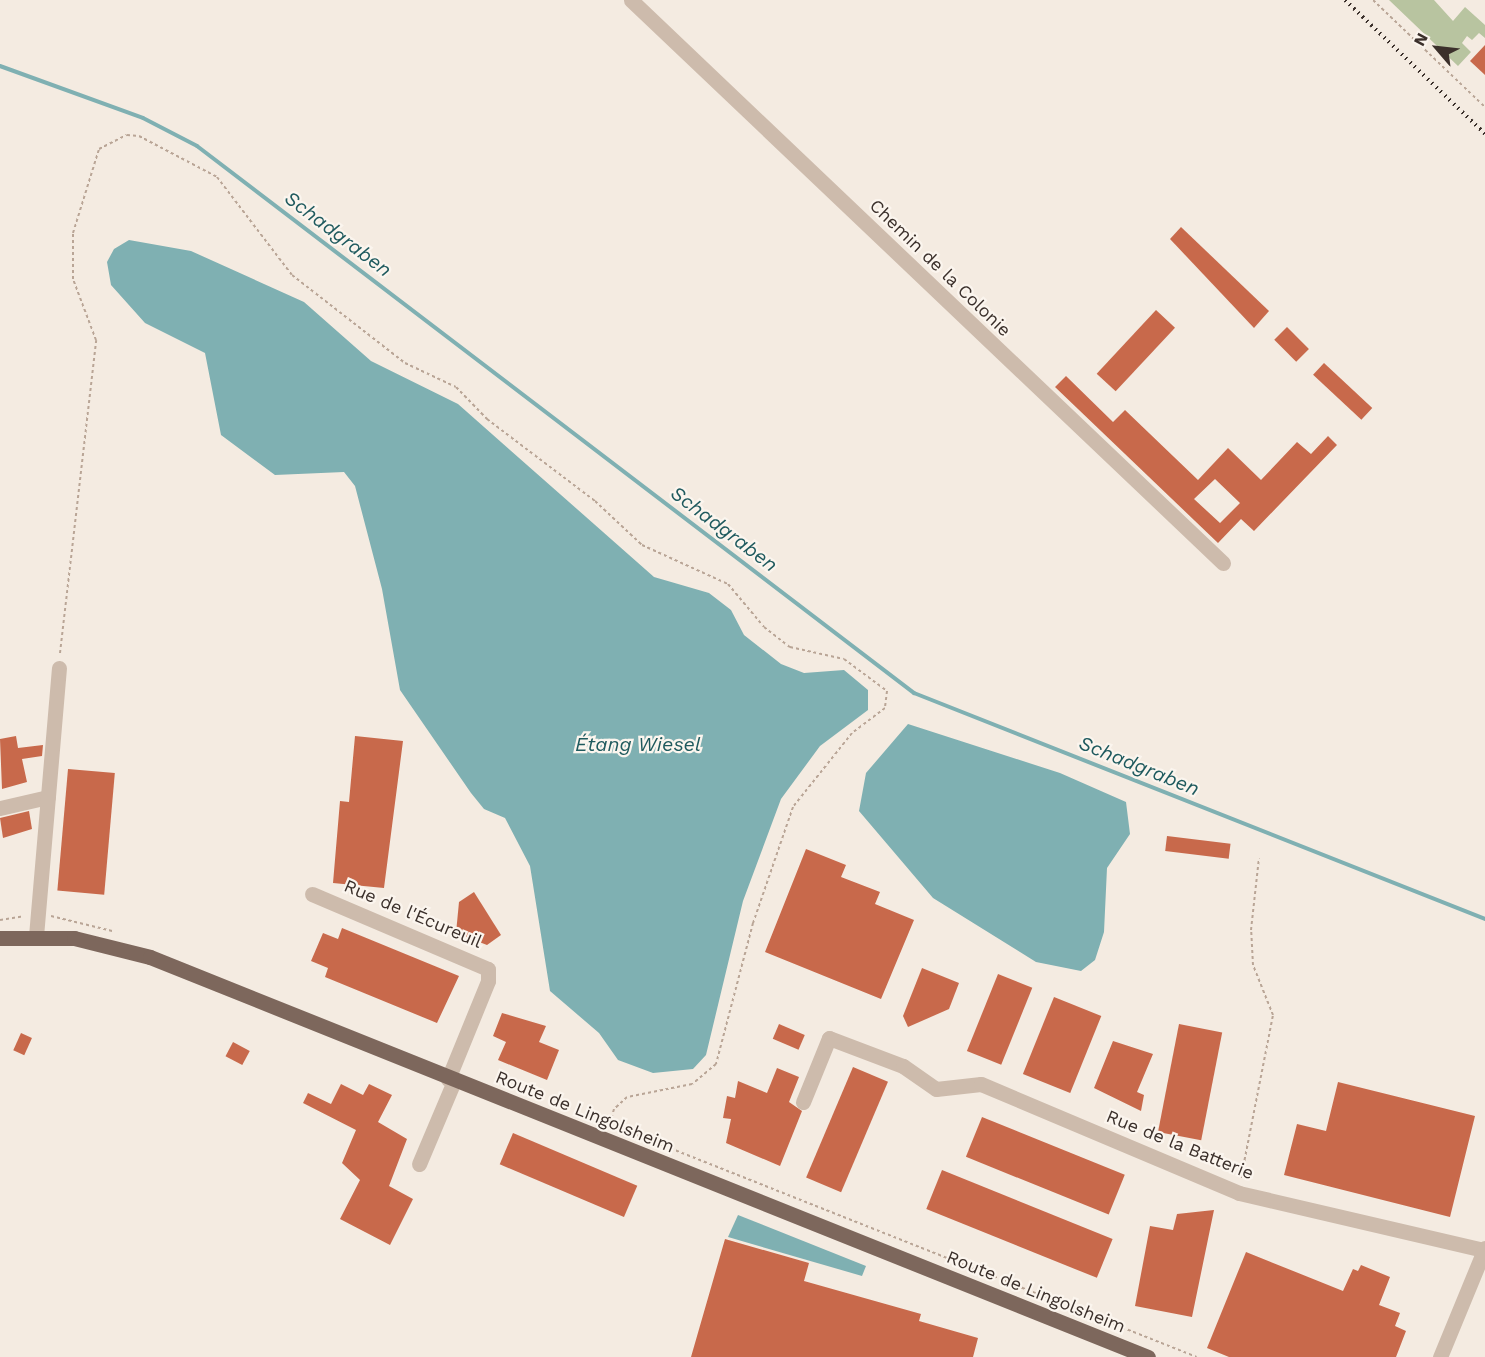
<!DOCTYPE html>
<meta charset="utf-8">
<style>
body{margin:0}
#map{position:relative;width:1485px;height:1357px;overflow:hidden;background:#f4ebe1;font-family:"Work Sans",sans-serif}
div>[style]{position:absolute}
.green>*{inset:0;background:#b8c4a0}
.water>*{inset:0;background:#7fb0b2}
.stream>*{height:4px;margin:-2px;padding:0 2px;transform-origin:2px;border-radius:2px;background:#7fb0b2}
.building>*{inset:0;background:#c8694b;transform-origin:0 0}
.path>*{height:2px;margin-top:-1px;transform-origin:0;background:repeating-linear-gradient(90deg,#b9a596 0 3px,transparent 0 6px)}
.minor>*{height:15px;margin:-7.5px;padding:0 7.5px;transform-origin:7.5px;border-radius:7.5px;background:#cdbbac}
.major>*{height:15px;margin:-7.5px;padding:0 7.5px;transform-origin:7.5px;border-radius:7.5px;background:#7d675c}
.rail>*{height:4px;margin-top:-2px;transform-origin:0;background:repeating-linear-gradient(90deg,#3b302b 0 1.5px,transparent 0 6px)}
span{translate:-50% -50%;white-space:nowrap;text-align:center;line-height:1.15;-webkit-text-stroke:4.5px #fbf5ee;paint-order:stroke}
.street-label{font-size:18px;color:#3b302b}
.water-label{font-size:20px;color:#1f5a5e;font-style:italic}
.north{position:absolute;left:1407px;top:18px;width:60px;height:60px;-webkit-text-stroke:4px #fbf5ee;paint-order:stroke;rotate:298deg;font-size:16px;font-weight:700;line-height:24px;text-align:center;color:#3b302b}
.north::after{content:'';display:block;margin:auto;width:21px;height:27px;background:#3b302b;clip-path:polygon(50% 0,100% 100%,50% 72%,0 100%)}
</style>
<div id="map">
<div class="green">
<div style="clip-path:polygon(1389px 0,1434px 0,1453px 21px,1465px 7px,1485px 25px,1485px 38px,1479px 33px,1472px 40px,1467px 36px,1462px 43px,1471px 52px,1458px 66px)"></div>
</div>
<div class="water">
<div style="clip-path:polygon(129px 240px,191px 251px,304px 302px,371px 361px,458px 404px,654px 577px,709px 593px,731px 610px,744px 635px,781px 664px,804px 673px,844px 670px,868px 690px,868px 710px,820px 746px,781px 799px,743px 901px,706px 1055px,693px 1069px,653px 1073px,618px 1060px,599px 1033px,550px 991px,530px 866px,505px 818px,484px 809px,471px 793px,400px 690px,382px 589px,355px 486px,344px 472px,275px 475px,221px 435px,205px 353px,145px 323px,111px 285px,107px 262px,114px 249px)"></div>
<div style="clip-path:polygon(908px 724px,1060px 773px,1126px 802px,1130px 834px,1107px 868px,1104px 932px,1095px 960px,1081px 971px,1036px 962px,933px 898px,859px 811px,866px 773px)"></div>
<div style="clip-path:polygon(738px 1215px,866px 1266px,862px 1276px,728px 1237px)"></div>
</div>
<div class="stream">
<div style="left:0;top:66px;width:152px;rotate:20deg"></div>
<div style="left:143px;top:118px;width:61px;rotate:27.4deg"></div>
<div style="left:197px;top:146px;width:902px;rotate:37.34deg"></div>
<div style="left:914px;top:693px;width:614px;rotate:21.59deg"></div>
</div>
<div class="building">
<div style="clip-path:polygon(1485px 45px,1485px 75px,1470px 61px)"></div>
<div style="clip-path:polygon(1181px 227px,1269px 311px,1254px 328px,1170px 239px)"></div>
<div style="left:1156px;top:310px;width:26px;height:87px;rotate:43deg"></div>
<div style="left:1287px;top:327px;width:31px;height:18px;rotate:45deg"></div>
<div style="left:1324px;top:363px;width:66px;height:16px;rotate:43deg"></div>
<div style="clip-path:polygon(evenodd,1066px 376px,1113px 422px,1125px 410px,1198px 480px,1228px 448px,1261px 480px,1297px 442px,1311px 454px,1328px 436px,1337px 445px,1254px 531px,1241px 519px,1218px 543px,1055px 387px,1066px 376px,1215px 479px,1240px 503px,1220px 523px,1194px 499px,1215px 479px)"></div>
<div style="clip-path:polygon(16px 736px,18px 748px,43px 745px,42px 756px,22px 759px,27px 782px,2px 789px,0 739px)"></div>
<div style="clip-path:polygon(355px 736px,403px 741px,384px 888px,333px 883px,340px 801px,349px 802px)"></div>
<div style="left:68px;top:769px;width:47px;height:122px;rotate:5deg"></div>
<div style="clip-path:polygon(29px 811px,32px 829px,3px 838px,0 818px)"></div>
<div style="left:1167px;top:836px;width:64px;height:15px;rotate:7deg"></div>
<div style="clip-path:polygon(806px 849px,846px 865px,841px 877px,880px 892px,875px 904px,914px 920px,881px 999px,765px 952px)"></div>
<div style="clip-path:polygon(474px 892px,501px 935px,487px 945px,456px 933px,459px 902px)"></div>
<div style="clip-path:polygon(342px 928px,459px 976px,437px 1023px,325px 977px,328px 968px,311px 961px,323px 933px,338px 939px)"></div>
<div style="clip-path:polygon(922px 968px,959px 983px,949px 1009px,908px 1027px,903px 1016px)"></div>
<div style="left:998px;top:974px;width:37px;height:83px;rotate:22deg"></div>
<div style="left:1054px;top:997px;width:51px;height:83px;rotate:22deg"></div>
<div style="clip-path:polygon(502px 1013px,546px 1026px,539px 1042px,559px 1050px,547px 1080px,498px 1060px,506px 1042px,493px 1036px)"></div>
<div style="left:779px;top:1024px;width:28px;height:16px;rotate:23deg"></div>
<div style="left:1179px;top:1024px;width:44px;height:110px;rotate:11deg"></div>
<div style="left:21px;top:1033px;width:12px;height:19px;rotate:24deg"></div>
<div style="clip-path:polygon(1113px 1041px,1153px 1054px,1137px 1092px,1144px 1095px,1141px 1111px,1094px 1088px)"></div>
<div style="left:233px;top:1042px;width:19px;height:16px;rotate:28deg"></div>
<div style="left:853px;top:1067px;width:38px;height:120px;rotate:23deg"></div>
<div style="clip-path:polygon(777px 1068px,799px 1077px,789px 1102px,802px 1111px,780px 1166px,726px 1143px,731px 1119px,723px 1118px,727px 1096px,735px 1098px,738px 1081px,767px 1093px)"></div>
<div style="clip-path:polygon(1338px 1082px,1475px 1116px,1450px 1217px,1284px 1175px,1297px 1124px,1326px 1131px)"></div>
<div style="clip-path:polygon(341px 1084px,363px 1095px,369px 1084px,392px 1095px,378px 1122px,407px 1139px,389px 1186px,413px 1199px,390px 1245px,340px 1219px,360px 1180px,342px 1163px,356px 1130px,303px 1103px,308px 1093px,331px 1104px)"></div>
<div style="left:982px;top:1117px;width:154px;height:43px;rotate:22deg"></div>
<div style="left:513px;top:1133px;width:135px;height:34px;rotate:23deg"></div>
<div style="left:942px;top:1170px;width:184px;height:42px;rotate:22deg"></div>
<div style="clip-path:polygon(1214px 1210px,1192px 1317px,1135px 1306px,1150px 1226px,1173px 1230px,1177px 1214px)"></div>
<div style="clip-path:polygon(725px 1239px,809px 1263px,804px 1281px,921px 1314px,919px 1321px,978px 1338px,973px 1357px,691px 1357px)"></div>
<div style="clip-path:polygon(1246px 1252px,1343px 1291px,1353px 1269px,1358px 1271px,1361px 1265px,1390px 1277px,1379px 1305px,1400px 1313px,1395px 1326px,1406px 1331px,1396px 1357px,1229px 1357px,1207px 1348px)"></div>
</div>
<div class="path">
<div style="left:1373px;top:0;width:155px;rotate:43.7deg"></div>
<div style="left:60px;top:653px;width:315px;rotate:-83.4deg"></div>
<div style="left:96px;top:340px;width:65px;rotate:-110.7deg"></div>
<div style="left:73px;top:279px;width:46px;rotate:-90deg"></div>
<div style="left:73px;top:233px;width:88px;rotate:-72.8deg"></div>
<div style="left:99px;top:149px;width:31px;rotate:-27deg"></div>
<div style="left:127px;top:135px;width:12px;rotate:5deg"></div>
<div style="left:139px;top:136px;width:88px;rotate:27.7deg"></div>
<div style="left:217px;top:177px;width:123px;rotate:52.6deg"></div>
<div style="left:292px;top:275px;width:143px;rotate:37.9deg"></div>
<div style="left:405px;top:363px;width:56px;rotate:25.2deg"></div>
<div style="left:456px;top:387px;width:45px;rotate:45.9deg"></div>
<div style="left:487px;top:419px;width:136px;rotate:37.2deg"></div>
<div style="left:595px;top:501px;width:64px;rotate:43.1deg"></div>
<div style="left:642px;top:545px;width:94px;rotate:24.4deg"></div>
<div style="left:728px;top:584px;width:56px;rotate:50.1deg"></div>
<div style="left:764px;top:627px;width:33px;rotate:38deg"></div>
<div style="left:790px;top:647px;width:55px;rotate:12.5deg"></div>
<div style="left:844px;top:659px;width:54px;rotate:36.7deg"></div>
<div style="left:887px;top:691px;width:17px;rotate:97deg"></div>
<div style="left:885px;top:708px;width:41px;rotate:142.9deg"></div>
<div style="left:852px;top:733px;width:95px;rotate:128.6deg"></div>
<div style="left:793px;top:807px;width:123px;rotate:109deg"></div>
<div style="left:753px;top:923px;width:146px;rotate:104.7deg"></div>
<div style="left:716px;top:1064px;width:31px;rotate:140deg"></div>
<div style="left:692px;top:1084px;width:66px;rotate:168.7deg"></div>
<div style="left:627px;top:1097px;width:18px;rotate:137deg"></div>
<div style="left:614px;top:1109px;width:19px;rotate:106deg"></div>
<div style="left:51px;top:916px;width:63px;rotate:13.8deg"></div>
<div style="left:0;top:920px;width:24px;rotate:-9deg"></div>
<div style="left:609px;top:1124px;width:632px;rotate:21.62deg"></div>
<div style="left:1241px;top:1178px;width:166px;rotate:-78.9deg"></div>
<div style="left:1273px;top:1015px;width:54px;rotate:-111.8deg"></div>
<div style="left:1253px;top:965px;width:35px;rotate:-93deg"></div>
<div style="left:1251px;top:930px;width:72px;rotate:-83.7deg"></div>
</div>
<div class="minor">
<div style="left:631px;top:0;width:817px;rotate:43.56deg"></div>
<div style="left:0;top:808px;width:49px;rotate:-12.9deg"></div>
<div style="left:312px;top:894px;width:191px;rotate:23.1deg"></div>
<div style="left:488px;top:969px;width:12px;rotate:90deg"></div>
<div style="left:488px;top:981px;width:106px;rotate:112.2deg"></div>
<div style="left:36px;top:936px;width:269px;rotate:-85.1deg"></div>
<div style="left:803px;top:1102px;width:69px;rotate:-67.9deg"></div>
<div style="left:829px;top:1038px;width:79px;rotate:20.7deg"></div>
<div style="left:903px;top:1066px;width:40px;rotate:34.9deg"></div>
<div style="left:936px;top:1089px;width:45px;rotate:-6.3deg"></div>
<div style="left:981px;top:1084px;width:280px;rotate:22.9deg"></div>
<div style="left:1239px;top:1193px;width:252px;rotate:13.1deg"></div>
<div style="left:419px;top:1164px;width:90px;rotate:-67.1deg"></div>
<div style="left:1440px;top:1357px;width:118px;rotate:-67.6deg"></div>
</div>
<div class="major">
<div style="left:0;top:938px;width:74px"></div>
<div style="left:74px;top:938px;width:78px;rotate:14deg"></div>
<div style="left:150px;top:957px;width:1075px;rotate:21.84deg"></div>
</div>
<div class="rail">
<div style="left:1345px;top:0;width:194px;rotate:43.7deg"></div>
</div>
<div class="street-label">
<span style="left:940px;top:268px;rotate:44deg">Chemin de la Colonie</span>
<span style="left:413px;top:914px;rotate:23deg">Rue de l'Écureuil</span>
<span style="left:585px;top:1112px;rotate:22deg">Route de Lingolsheim</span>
<span style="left:1180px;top:1145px;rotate:22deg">Rue de la Batterie</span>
<span style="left:1036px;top:1292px;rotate:22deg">Route de Lingolsheim</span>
</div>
<div class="water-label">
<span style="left:338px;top:234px;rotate:37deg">Schadgraben</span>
<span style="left:724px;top:529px;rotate:37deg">Schadgraben</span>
<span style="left:638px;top:744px">Étang Wiesel</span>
<span style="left:1139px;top:766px;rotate:22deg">Schadgraben</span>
</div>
<div class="north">N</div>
</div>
